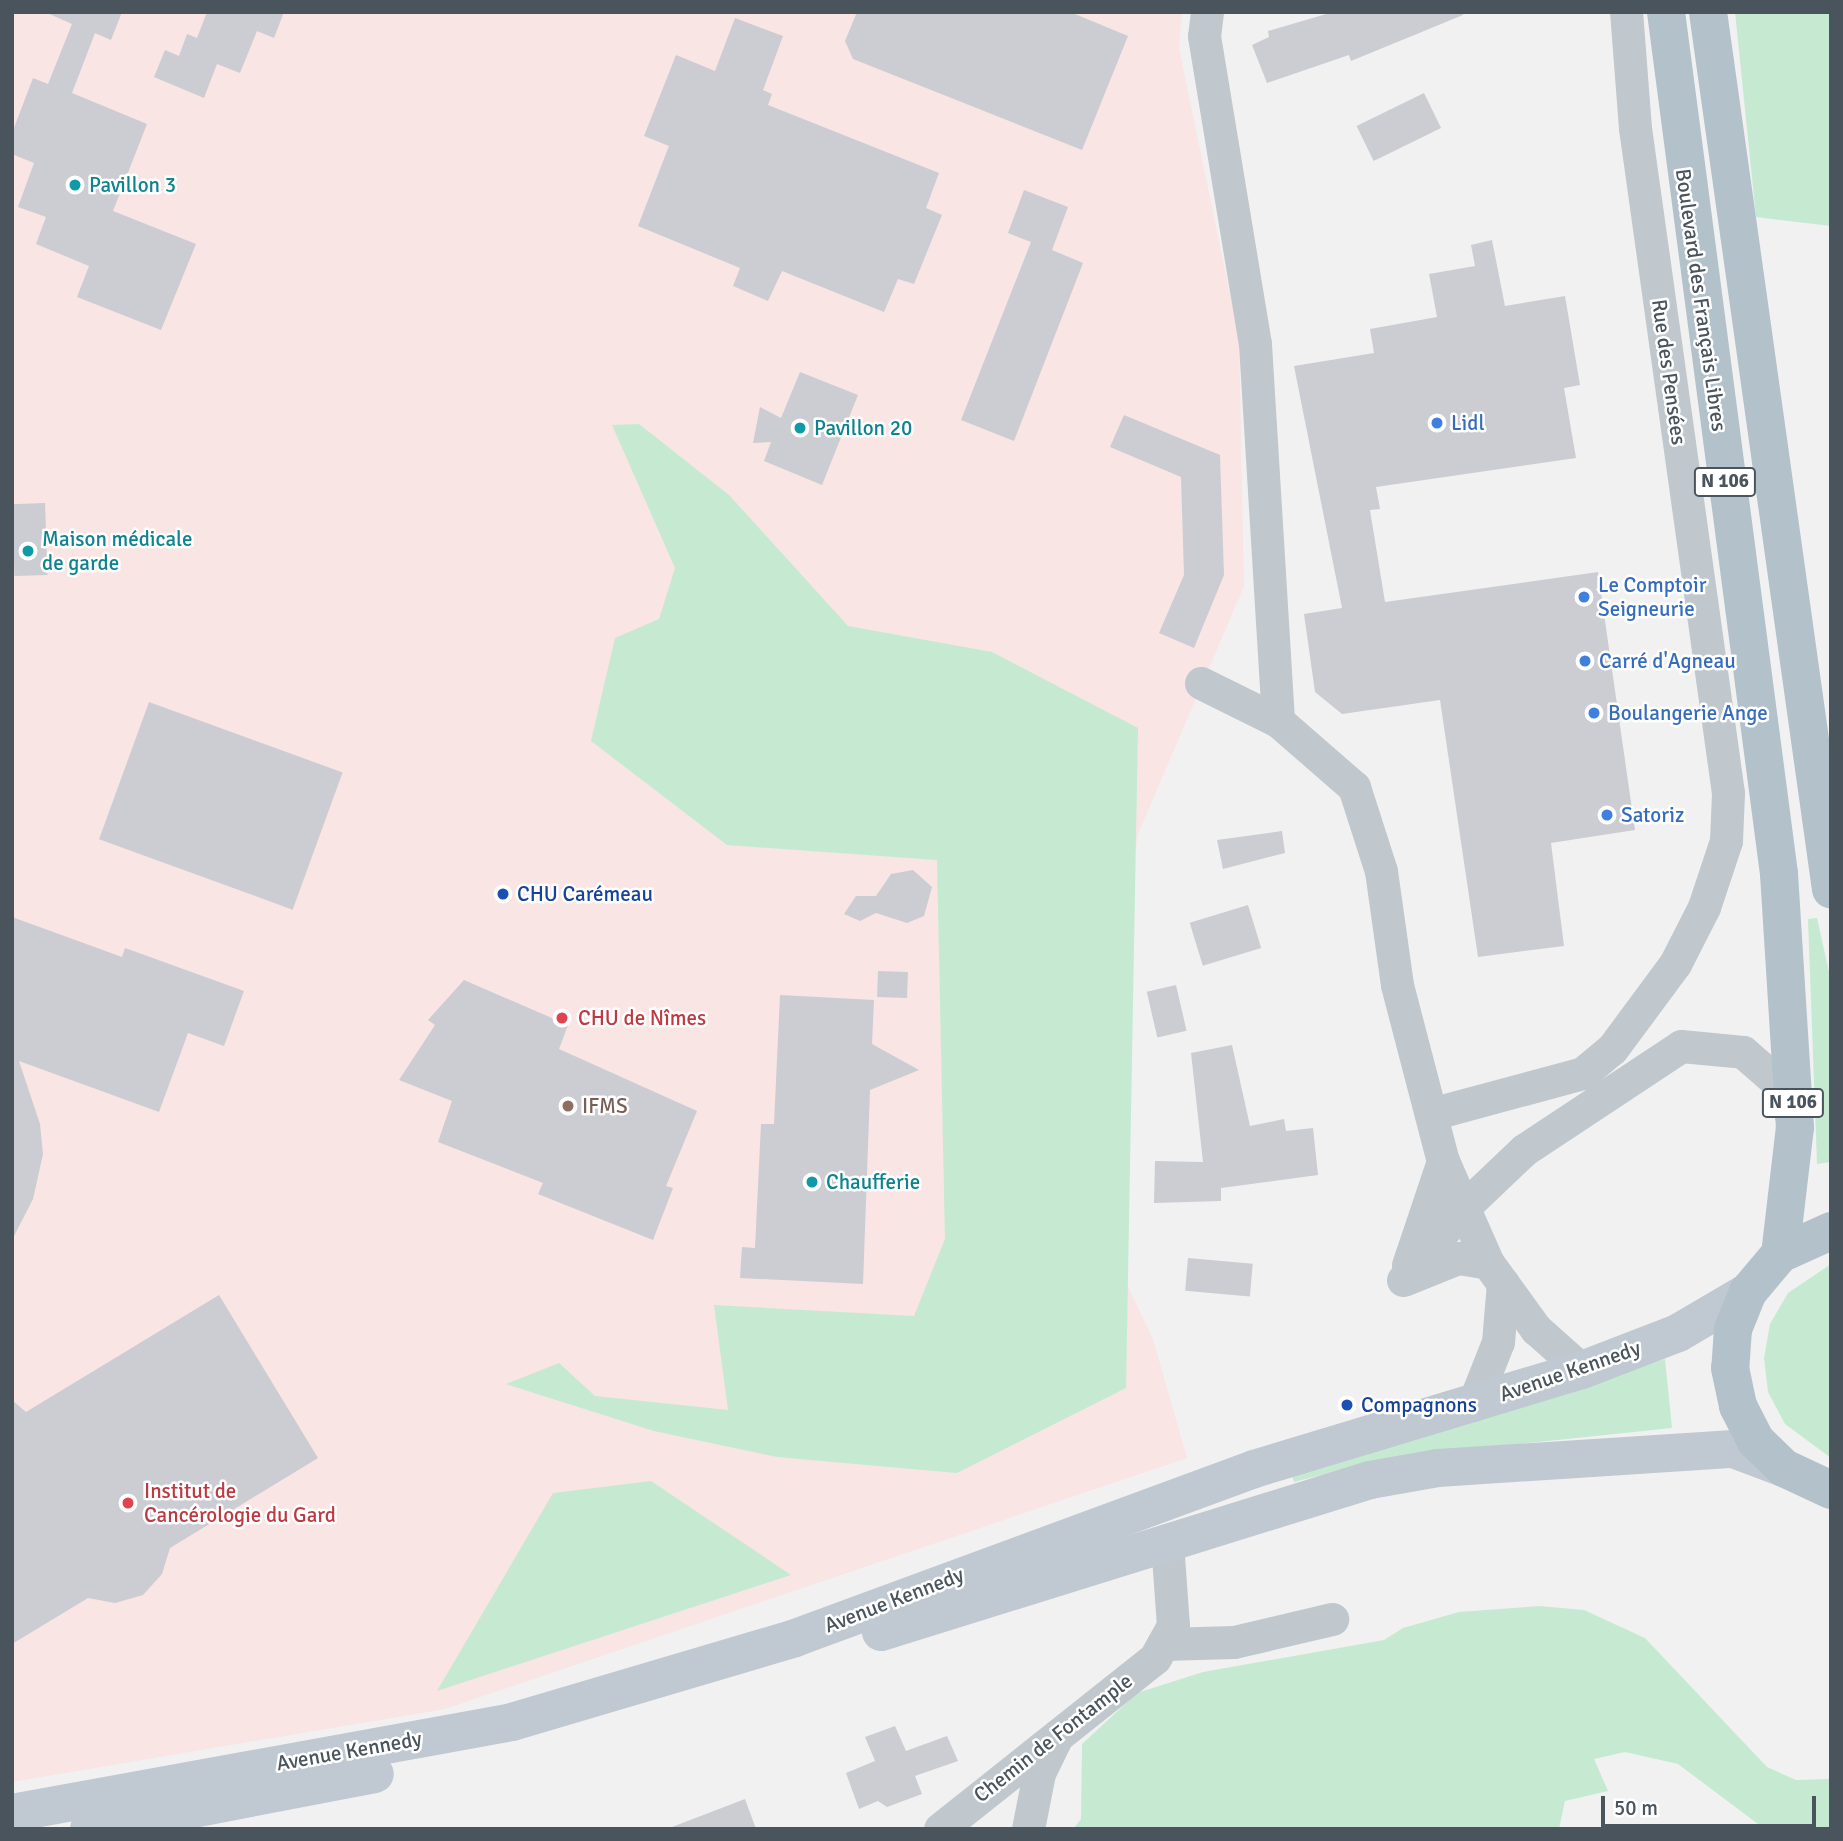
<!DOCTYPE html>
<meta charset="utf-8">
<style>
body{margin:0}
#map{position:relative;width:1843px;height:1841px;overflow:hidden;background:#f2f1f1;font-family:Signika,sans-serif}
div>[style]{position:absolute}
.medical>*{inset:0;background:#f8e5e4}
.green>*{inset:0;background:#c5ead1}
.building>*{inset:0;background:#cbcdd2;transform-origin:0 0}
.minor>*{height:33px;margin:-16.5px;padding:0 16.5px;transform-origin:16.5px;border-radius:16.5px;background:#c0c8cd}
.secondary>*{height:38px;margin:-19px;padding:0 19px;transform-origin:19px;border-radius:19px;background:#c0c9d1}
.primary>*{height:38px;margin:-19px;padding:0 19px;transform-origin:19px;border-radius:19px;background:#b3c1cb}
.dots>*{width:19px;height:19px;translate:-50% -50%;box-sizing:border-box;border:4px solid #fff;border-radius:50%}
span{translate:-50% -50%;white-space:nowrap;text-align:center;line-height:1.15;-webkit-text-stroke:5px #fff;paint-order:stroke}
.shield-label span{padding:2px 5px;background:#fff;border:2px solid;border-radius:5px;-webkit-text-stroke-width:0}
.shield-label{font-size:19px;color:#4a545c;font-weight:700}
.culture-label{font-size:21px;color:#0d838f}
.left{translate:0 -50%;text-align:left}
.street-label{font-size:21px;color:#4a545c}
.shop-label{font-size:21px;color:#366cbe}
.transit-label{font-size:21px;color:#164399}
.health-label{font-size:21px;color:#be3a42}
.education-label{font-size:21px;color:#785e54}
.frame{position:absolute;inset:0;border:14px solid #4a545c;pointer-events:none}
.scale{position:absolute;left:1601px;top:1796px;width:215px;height:32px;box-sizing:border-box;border:4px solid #4a545c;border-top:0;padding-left:9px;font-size:21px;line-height:24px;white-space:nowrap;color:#4a545c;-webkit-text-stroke:5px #fff;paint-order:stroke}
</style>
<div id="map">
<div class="medical">
<div style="clip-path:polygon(12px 12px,1182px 12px,1179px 48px,1239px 338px,1244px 586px,1138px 834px,1087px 1201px,1153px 1339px,1187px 1458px,445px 1709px,12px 1782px)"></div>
</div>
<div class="green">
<div style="clip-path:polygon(1735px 12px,1831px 12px,1831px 226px,1756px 217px)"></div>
<div style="clip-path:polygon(639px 424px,729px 495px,848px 626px,992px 652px,1138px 728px,1126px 1388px,957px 1473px,777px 1457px,654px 1431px,506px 1384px,559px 1363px,595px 1396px,728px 1410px,714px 1305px,914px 1316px,945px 1239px,937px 860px,727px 845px,591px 741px,615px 638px,659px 619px,675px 568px,612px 425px)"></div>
<div style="clip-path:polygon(1817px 918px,1831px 981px,1831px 1162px,1817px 1164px,1808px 919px)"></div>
<div style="clip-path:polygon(1831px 1264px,1831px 1458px,1785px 1424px,1768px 1392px,1764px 1358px,1770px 1324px,1788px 1293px)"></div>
<div style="clip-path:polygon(1665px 1359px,1672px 1428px,1393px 1457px,1294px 1482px,1291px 1473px)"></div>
<div style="clip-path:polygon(651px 1481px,791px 1575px,437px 1691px,553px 1493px)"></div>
<div style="clip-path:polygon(1539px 1606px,1584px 1610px,1645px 1638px,1767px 1767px,1796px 1780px,1829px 1779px,1831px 1829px,1762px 1827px,1678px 1764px,1625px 1752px,1594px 1759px,1608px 1791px,1565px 1801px,1559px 1829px,1073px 1829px,1081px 1819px,1082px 1744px,1137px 1693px,1203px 1672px,1384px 1640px,1403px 1628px,1459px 1612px)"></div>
</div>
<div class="building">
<div style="clip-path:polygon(45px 12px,122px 12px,111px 40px,95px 33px,72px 93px,147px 124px,113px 211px,196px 244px,161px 330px,77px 297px,89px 266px,36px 244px,46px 217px,18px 207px,34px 163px,12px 154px,12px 133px,33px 78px,48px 84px,72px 24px)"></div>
<div style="clip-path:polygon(207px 12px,284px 12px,274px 38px,257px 31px,240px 73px,217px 64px,204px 98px,154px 77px,165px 50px,179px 56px,187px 34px,197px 38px)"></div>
<div style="clip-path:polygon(857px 12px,1070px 12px,1128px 36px,1082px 150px,853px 59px,845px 41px)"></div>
<div style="clip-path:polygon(1333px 12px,1463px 12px,1463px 15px,1351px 61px,1349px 55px,1267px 83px,1252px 45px,1269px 37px,1268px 31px)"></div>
<div style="clip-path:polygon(735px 18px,783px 36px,763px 90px,772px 94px,768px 105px,939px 173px,926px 208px,942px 215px,914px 284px,898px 279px,884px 312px,782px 271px,768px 301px,733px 286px,740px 268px,638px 226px,669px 146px,644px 136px,676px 55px,715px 71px)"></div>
<div style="left:1424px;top:93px;width:39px;height:75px;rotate:64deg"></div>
<div style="clip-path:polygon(1024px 190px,1068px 207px,1052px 250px,1083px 263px,1014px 441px,961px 420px,1031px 242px,1008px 233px)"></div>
<div style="clip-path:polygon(1492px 240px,1505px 306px,1565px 296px,1580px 385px,1564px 388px,1576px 458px,1376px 487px,1380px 509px,1370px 510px,1385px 602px,1598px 572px,1635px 830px,1551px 843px,1564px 946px,1478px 957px,1440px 700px,1342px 714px,1315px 692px,1304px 614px,1342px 608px,1294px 366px,1374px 353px,1370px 329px,1437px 317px,1429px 274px,1475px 266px,1471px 245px)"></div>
<div style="clip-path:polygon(800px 372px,858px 395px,822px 485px,764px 461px,771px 442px,753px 443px,760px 407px,781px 418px)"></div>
<div style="clip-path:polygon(1124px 415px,1220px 455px,1224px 575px,1194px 648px,1159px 633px,1184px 575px,1181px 477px,1110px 447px)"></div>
<div style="left:45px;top:503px;width:72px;height:33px;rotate:88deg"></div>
<div style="left:149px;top:702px;width:206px;height:146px;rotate:20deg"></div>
<div style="clip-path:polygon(1282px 831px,1285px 853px,1223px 869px,1217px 840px)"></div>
<div style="clip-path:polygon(913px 870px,932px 887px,924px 916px,907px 923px,876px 913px,860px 921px,844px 914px,856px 896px,876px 896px,891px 874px)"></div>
<div style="left:1248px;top:905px;width:45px;height:61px;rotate:73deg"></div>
<div style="clip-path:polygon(12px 917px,122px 957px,125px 948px,244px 991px,224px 1046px,188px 1033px,159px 1112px,19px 1061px,40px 1124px,43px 1154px,33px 1199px,12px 1240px)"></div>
<div style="left:878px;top:971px;width:30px;height:26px;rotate:2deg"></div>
<div style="clip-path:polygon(464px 980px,568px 1025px,559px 1049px,697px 1111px,666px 1186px,673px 1188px,653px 1240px,538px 1194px,543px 1183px,438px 1142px,452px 1101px,399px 1080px,435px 1025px,428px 1020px)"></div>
<div style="left:1176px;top:985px;width:47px;height:30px;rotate:77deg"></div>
<div style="clip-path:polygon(780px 995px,874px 1000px,872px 1044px,919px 1070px,870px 1090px,863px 1284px,740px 1278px,742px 1247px,755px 1248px,761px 1124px,774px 1124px)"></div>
<div style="clip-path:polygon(1232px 1045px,1250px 1126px,1284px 1119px,1286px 1131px,1313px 1128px,1318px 1175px,1221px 1188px,1221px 1201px,1154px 1203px,1155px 1161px,1203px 1162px,1191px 1053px)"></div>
<div style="left:1188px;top:1258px;width:65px;height:33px;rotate:5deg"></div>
<div style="clip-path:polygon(219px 1295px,318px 1458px,170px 1548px,162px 1574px,143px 1595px,115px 1603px,88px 1598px,12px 1644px,12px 1400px,26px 1412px)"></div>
<div style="clip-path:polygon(895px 1726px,906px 1751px,947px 1736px,958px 1761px,915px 1776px,922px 1794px,887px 1807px,878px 1801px,859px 1809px,846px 1773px,875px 1761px,865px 1737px)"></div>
<div style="clip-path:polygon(745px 1799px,756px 1829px,673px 1829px,672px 1827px)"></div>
</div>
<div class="minor">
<div style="left:1207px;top:12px;width:24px;rotate:97deg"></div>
<div style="left:1204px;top:36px;width:312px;rotate:80.6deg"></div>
<div style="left:1255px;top:344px;width:378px;rotate:86.5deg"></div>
<div style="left:1201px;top:683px;width:86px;rotate:26.3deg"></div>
<div style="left:1278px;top:721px;width:101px;rotate:41deg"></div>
<div style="left:1354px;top:787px;width:88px;rotate:72.2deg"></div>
<div style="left:1381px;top:871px;width:115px;rotate:82deg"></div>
<div style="left:1397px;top:985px;width:182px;rotate:75.4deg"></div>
<div style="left:1443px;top:1161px;width:111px;rotate:66.2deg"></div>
<div style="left:1488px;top:1263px;width:82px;rotate:54deg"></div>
<div style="left:1536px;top:1329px;width:62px;rotate:41.7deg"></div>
<div style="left:1431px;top:1114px;width:157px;rotate:-15.1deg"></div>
<div style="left:1583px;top:1073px;width:38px;rotate:-40deg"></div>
<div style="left:1612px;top:1049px;width:106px;rotate:-53.5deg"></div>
<div style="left:1675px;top:964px;width:64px;rotate:-63deg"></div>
<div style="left:1704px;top:907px;width:70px;rotate:-71.6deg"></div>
<div style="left:1726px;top:841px;width:48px;rotate:-87.6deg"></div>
<div style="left:1728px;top:793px;width:671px;rotate:-97.96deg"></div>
<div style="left:1635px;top:128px;width:116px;rotate:-94.4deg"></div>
<div style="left:1408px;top:1265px;width:110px;rotate:-71.4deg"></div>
<div style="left:1406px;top:1279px;width:56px;rotate:-22deg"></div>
<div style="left:1458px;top:1258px;width:30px;rotate:9deg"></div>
<div style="left:1403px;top:1280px;width:92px;rotate:-50.3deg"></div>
<div style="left:1462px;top:1209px;width:86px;rotate:-43.6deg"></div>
<div style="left:1524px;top:1150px;width:188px;rotate:-33.5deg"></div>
<div style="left:1681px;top:1046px;width:62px;rotate:5.5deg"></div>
<div style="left:1743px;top:1052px;width:53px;rotate:41.2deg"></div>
<div style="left:1783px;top:1087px;width:29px;rotate:74deg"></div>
<div style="left:1473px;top:1405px;width:68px;rotate:-68.4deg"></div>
<div style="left:1498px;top:1342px;width:59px;rotate:-85.2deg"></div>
<div style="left:1163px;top:1644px;width:71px;rotate:-1.6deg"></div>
<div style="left:1234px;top:1642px;width:101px;rotate:-13.2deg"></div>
<div style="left:940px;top:1829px;width:275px;rotate:-38.5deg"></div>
<div style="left:1155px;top:1658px;width:37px;rotate:-61deg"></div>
<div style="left:1173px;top:1626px;width:84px;rotate:-94.1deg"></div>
<div style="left:1028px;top:1829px;width:57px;rotate:-78.9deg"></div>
<div style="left:1039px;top:1773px;width:39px;rotate:-64deg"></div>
</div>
<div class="secondary">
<div style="left:881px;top:1632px;width:512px;rotate:-17.27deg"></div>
<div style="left:1370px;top:1480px;width:69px;rotate:-10deg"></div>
<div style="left:1438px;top:1468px;width:296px;rotate:-3.7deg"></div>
<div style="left:1733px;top:1449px;width:54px;rotate:20.4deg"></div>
<div style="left:12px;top:1813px;width:508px;rotate:-10.31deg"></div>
<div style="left:512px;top:1722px;width:295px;rotate:-16.5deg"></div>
<div style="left:795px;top:1638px;width:489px;rotate:-20.2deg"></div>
<div style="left:1254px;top:1469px;width:343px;rotate:-16.8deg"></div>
<div style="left:1582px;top:1370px;width:103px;rotate:-21.1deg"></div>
<div style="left:1678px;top:1333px;width:81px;rotate:-30.4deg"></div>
<div style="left:89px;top:1829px;width:291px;rotate:-10.9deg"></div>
</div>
<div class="primary">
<div style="left:1666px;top:12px;width:869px;rotate:82.53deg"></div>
<div style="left:1779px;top:874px;width:254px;rotate:86.4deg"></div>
<div style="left:1795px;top:1127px;width:128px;rotate:96.7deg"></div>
<div style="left:1708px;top:12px;width:886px;rotate:82.02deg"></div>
<div style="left:1831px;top:1231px;width:56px;rotate:155.7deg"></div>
<div style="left:1780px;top:1254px;width:50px;rotate:130.1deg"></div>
<div style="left:1748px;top:1292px;width:40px;rotate:112deg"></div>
<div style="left:1733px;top:1329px;width:39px;rotate:94deg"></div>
<div style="left:1730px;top:1368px;width:39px;rotate:78deg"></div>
<div style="left:1738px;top:1406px;width:39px;rotate:63deg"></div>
<div style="left:1756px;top:1441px;width:39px;rotate:44deg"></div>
<div style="left:1784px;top:1468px;width:52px;rotate:25.1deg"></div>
</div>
<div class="dots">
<div style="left:75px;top:185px;background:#0f9aa8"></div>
<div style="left:1437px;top:423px;background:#3f7fe0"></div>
<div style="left:800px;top:428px;background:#0f9aa8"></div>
<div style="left:28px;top:551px;background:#0f9aa8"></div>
<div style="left:1584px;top:597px;background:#3f7fe0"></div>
<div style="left:1585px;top:661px;background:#3f7fe0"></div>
<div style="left:1594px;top:713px;background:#3f7fe0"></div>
<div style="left:1607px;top:815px;background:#3f7fe0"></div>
<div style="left:503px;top:894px;background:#1a4fb4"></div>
<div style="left:562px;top:1018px;background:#e0444e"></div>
<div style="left:568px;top:1106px;background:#8d6e63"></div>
<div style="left:812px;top:1182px;background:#0f9aa8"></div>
<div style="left:1347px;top:1405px;background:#1a4fb4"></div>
<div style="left:128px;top:1503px;background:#e0444e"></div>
</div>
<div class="shield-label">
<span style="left:1725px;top:482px">N 106</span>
<span style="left:1793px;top:1103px">N 106</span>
</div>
<div class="culture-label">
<span class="left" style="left:89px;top:185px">Pavillon 3</span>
<span class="left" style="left:814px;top:428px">Pavillon 20</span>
<span class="left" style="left:42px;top:551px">Maison médicale<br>de garde</span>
<span class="left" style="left:826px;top:1182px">Chaufferie</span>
</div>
<div class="street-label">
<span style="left:1701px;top:300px;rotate:82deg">Boulevard des Français Libres</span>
<span style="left:1669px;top:372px;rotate:82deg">Rue des Pensées</span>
<span style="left:1570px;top:1371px;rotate:-19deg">Avenue Kennedy</span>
<span style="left:894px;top:1600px;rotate:-21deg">Avenue Kennedy</span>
<span style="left:1053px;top:1738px;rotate:-38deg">Chemin de Fontample</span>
<span style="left:349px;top:1751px;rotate:-10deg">Avenue Kennedy</span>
</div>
<div class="shop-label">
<span class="left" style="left:1451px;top:423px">Lidl</span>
<span class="left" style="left:1598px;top:597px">Le Comptoir<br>Seigneurie</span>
<span class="left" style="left:1599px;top:661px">Carré d'Agneau</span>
<span class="left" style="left:1608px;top:713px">Boulangerie Ange</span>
<span class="left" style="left:1621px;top:815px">Satoriz</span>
</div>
<div class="transit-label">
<span class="left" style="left:517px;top:894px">CHU Carémeau</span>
<span class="left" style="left:1361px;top:1405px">Compagnons</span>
</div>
<div class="health-label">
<span class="left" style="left:578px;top:1018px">CHU de Nîmes</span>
<span class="left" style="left:144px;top:1503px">Institut de<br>Cancérologie du Gard</span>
</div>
<div class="education-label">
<span class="left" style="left:582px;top:1106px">IFMS</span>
</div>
<div class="frame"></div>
<div class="scale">50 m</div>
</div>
